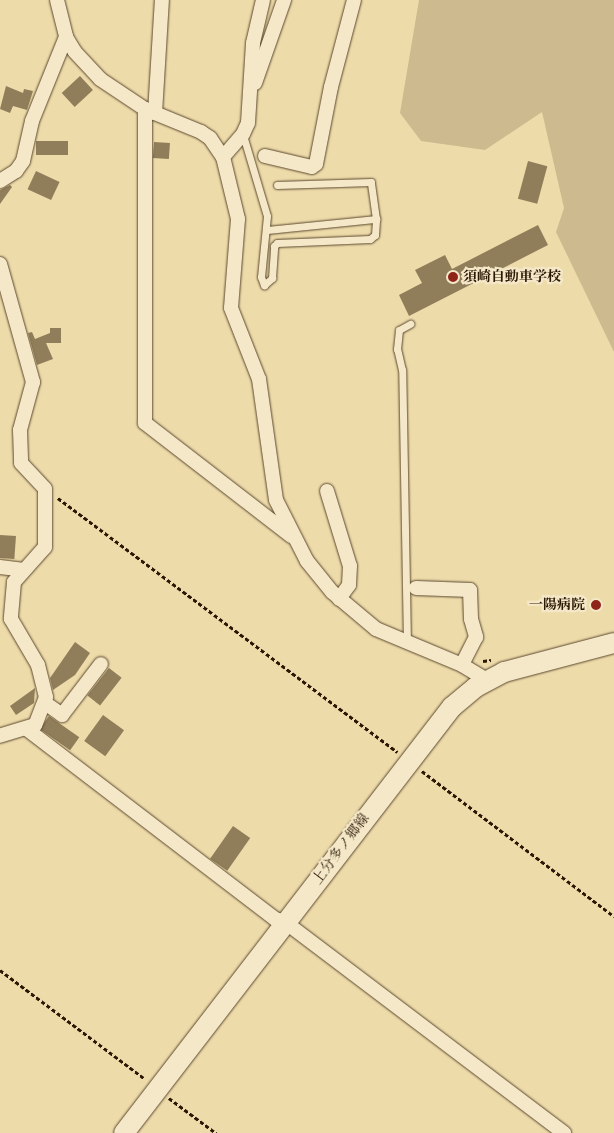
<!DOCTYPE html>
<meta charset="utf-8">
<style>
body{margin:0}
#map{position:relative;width:614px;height:1133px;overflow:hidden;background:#eedbaa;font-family:"IM FELL English","Noto Serif JP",serif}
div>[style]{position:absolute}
.green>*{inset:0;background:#cdba8e}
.building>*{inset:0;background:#907d5a;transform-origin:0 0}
.path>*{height:2.5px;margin-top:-1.25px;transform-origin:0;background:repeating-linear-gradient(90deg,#2a1704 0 4px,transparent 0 6.5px)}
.roads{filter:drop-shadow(0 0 1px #5b482e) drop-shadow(0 0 1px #5b482e)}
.lane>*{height:7px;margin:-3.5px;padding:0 3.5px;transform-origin:3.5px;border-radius:3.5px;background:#f4e8c8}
.street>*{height:14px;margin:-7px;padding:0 7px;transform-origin:7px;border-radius:7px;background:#f4e8c8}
.secondary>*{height:20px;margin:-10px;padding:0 10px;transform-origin:10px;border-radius:10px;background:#f4e8c8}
.dots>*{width:14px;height:14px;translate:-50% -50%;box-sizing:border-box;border:2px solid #f4e8c8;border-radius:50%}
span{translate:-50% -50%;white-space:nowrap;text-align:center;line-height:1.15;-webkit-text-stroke:4.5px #f4e8c8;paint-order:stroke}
.poi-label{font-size:14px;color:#2a1704;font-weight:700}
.left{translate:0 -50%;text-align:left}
.right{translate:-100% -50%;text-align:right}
.street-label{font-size:14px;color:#2a1704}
</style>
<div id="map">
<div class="green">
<div style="clip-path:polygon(419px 0,614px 0,614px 352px,556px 232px,564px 208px,542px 112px,485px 150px,421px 141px,400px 113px)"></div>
</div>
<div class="building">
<div style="left:80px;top:76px;width:19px;height:25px;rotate:47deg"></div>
<div style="clip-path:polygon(6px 86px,23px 93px,24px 89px,33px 91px,27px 110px,13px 106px,10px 113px,0 109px)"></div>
<div style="left:36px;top:141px;width:32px;height:14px"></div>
<div style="left:154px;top:142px;width:16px;height:16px;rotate:4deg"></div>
<div style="left:528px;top:161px;width:20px;height:39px;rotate:15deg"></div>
<div style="left:36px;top:171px;width:26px;height:20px;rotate:25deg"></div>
<div style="clip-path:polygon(10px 185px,12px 187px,0 204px,0 190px)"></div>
<div style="clip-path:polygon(538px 225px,548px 245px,409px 316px,399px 295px,422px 283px,415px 270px,445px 255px,452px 269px)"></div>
<div style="clip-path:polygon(50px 328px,61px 328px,61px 343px,46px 343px,53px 359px,37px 365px,28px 333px,32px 332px,35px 339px,50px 333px)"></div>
<div style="left:0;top:535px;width:16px;height:23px;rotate:4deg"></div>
<div style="clip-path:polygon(75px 642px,90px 653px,75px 675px,53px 690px,50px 678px)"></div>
<div style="left:109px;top:668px;width:16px;height:35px;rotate:38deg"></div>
<div style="clip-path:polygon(35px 688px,34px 703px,16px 715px,10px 706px)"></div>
<div style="left:103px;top:715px;width:26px;height:32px;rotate:36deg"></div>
<div style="left:49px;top:716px;width:37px;height:16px;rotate:35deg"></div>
<div style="left:233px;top:826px;width:21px;height:40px;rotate:35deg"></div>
</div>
<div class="path">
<div style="left:58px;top:498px;width:424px;rotate:36.8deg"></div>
<div style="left:483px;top:661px;width:8px;rotate:-7deg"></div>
<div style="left:422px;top:771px;width:241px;rotate:37.1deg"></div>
<div style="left:0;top:970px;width:181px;rotate:36.9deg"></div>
<div style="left:169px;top:1098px;width:59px;rotate:36.7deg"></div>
</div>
<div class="roads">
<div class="lane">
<div style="left:243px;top:135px;width:84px;rotate:73.5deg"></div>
<div style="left:267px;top:216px;width:61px;rotate:95.6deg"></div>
<div style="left:261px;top:277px;width:9px;rotate:69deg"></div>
<div style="left:264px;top:285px;width:11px;rotate:-41deg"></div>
<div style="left:272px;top:278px;width:32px;rotate:-86deg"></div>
<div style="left:274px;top:246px;width:4px;rotate:-45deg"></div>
<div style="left:277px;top:243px;width:93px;rotate:-2.5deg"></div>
<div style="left:370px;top:239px;width:6px;rotate:-39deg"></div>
<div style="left:375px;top:235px;width:16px;rotate:-86deg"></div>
<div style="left:376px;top:219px;width:37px;rotate:-98deg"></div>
<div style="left:371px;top:182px;width:94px;rotate:178.2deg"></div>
<div style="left:267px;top:230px;width:110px;rotate:-5.8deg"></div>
<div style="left:407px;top:644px;width:274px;rotate:-91deg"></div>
<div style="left:402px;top:370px;width:22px;rotate:-103deg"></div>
<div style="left:397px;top:349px;width:19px;rotate:-84deg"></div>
<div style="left:399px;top:330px;width:13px;rotate:-29deg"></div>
</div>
<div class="street">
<div style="left:57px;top:0;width:38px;rotate:76deg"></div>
<div style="left:66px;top:37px;width:17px;rotate:59deg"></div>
<div style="left:75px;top:52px;width:37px;rotate:47deg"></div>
<div style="left:100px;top:79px;width:54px;rotate:33.7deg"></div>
<div style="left:145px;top:109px;width:61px;rotate:22.3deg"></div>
<div style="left:201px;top:132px;width:11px;rotate:34deg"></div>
<div style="left:210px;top:138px;width:23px;rotate:56deg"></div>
<div style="left:223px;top:157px;width:64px;rotate:76.4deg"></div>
<div style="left:238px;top:219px;width:89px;rotate:94.5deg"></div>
<div style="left:231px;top:308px;width:76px;rotate:68.5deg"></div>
<div style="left:259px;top:379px;width:122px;rotate:82deg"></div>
<div style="left:276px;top:500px;width:68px;rotate:63.1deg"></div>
<div style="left:307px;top:561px;width:40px;rotate:51deg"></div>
<div style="left:332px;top:592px;width:57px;rotate:40.1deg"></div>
<div style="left:376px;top:629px;width:93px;rotate:22.7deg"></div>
<div style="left:462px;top:665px;width:29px;rotate:31deg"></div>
<div style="left:255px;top:83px;width:88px;rotate:-70.7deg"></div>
<div style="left:145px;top:109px;width:314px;rotate:90deg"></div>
<div style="left:145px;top:423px;width:185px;rotate:37.7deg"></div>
<div style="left:155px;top:113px;width:113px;rotate:-86.5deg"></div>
<div style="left:265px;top:156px;width:48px;rotate:13.2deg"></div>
<div style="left:312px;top:167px;width:5px;rotate:-37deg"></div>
<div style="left:316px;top:164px;width:78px;rotate:-79deg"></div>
<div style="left:331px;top:87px;width:90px;rotate:-75.2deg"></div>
<div style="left:223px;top:157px;width:30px;rotate:-49deg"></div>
<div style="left:243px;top:134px;width:12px;rotate:-66deg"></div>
<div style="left:248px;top:123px;width:80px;rotate:-86.4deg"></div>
<div style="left:253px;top:43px;width:44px;rotate:-76.9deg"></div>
<div style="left:0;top:181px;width:19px;rotate:-32deg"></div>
<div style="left:16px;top:171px;width:12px;rotate:-55deg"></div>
<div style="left:23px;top:161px;width:41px;rotate:-77.3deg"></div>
<div style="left:32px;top:121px;width:91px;rotate:-68deg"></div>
<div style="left:0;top:264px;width:123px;rotate:74.4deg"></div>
<div style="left:33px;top:382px;width:50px;rotate:105.2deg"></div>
<div style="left:20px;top:430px;width:33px;rotate:88deg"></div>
<div style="left:21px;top:463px;width:35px;rotate:47deg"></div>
<div style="left:45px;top:489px;width:58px;rotate:90deg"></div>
<div style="left:45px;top:547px;width:47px;rotate:131.5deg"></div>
<div style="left:14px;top:582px;width:37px;rotate:95deg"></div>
<div style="left:11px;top:619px;width:53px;rotate:59.6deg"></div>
<div style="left:38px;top:665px;width:33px;rotate:76deg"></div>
<div style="left:46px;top:697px;width:30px;rotate:111deg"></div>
<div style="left:35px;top:725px;width:37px;rotate:163deg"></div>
<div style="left:327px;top:491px;width:78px;rotate:73deg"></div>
<div style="left:350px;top:566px;width:19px;rotate:93deg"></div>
<div style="left:349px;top:585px;width:17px;rotate:126deg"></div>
<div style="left:0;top:567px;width:24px;rotate:7deg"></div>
<div style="left:416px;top:588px;width:54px;rotate:2.1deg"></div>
<div style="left:470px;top:590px;width:29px;rotate:88deg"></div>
<div style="left:471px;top:619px;width:19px;rotate:74deg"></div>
<div style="left:476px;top:637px;width:31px;rotate:117deg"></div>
<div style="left:45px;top:703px;width:21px;rotate:35deg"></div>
<div style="left:62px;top:715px;width:64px;rotate:-52.6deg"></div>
<div style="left:28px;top:730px;width:311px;rotate:37.4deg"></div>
<div style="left:275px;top:919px;width:10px;rotate:17deg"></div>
<div style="left:285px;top:922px;width:350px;rotate:37.1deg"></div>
</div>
<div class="secondary">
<div style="left:124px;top:1133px;width:538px;rotate:-52.41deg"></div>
<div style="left:452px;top:707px;width:31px;rotate:-40deg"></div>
<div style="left:476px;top:687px;width:32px;rotate:-28deg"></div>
<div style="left:504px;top:672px;width:114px;rotate:-14.8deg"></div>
</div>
</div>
<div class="dots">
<div style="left:453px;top:277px;background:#8f2418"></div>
<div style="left:596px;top:605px;background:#8f2418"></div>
</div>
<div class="poi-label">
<span class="left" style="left:463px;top:277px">須崎自動車学校</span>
<span class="right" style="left:585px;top:605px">一陽病院</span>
</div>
<div class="street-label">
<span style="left:341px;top:849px;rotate:-53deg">上分多ノ郷線</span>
</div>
</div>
